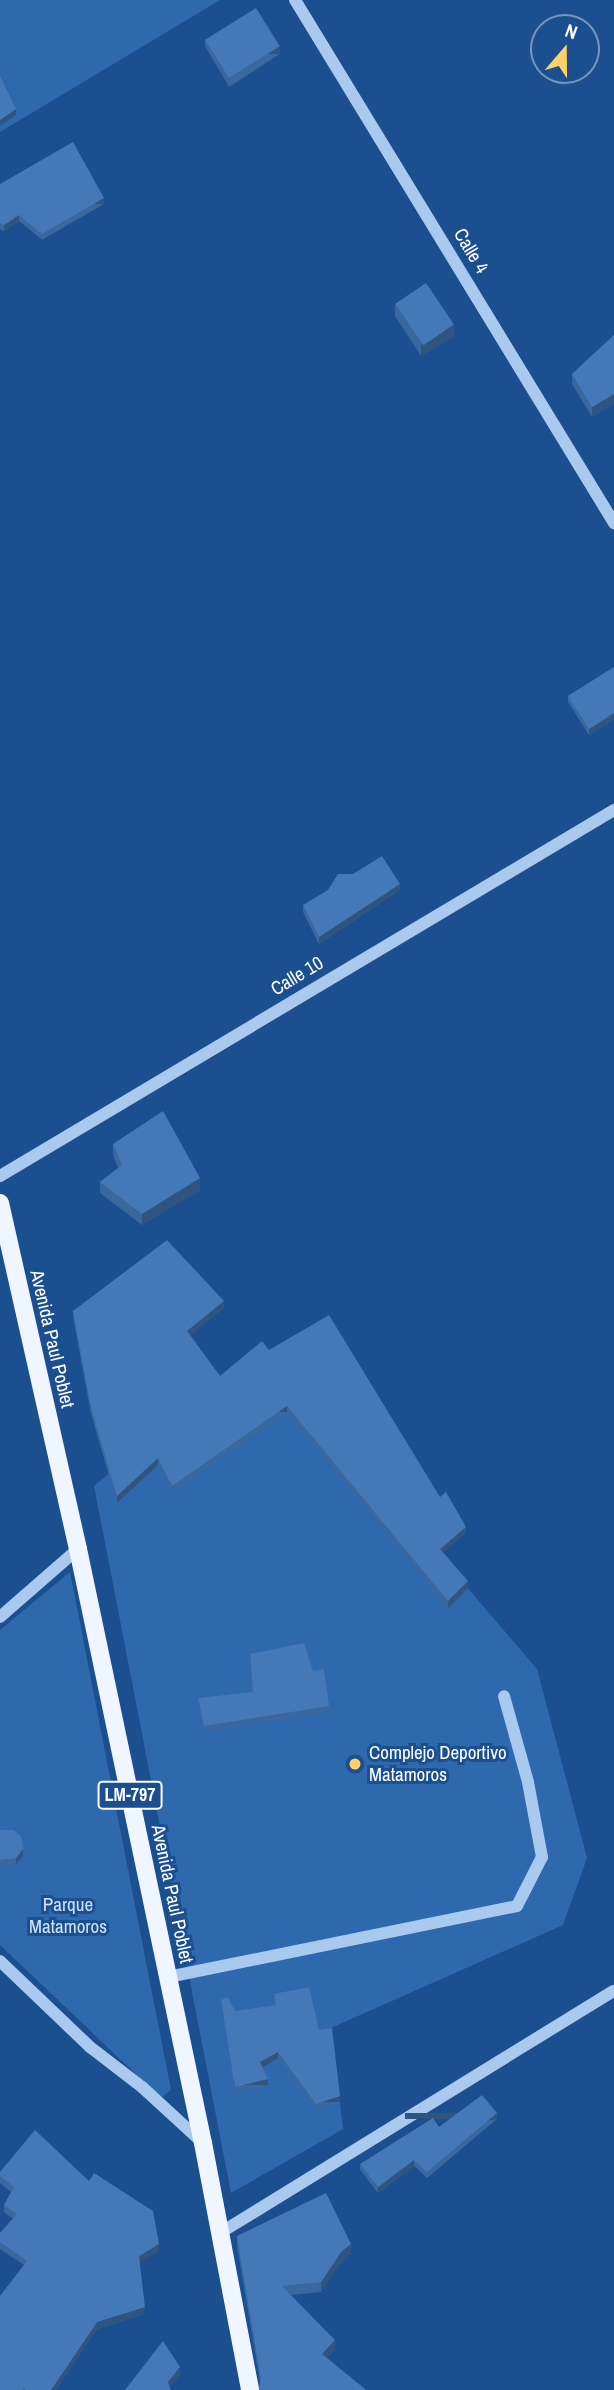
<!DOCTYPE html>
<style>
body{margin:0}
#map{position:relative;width:614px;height:2390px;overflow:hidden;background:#1b4f8f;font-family:"Archivo Narrow",sans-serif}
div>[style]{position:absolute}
.green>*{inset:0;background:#2e69ad}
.minor>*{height:12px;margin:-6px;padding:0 6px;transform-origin:6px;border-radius:6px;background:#a9c9ee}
.major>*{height:18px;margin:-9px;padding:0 9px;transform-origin:9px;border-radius:9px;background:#f0f6ff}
.wall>*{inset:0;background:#3a679d}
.shaded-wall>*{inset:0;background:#305480;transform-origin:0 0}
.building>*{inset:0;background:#4478b7;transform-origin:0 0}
.dots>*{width:19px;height:19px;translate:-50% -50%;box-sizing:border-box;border:4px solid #1b4f8f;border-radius:50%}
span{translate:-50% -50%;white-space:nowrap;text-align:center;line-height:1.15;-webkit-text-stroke:6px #1b4f8f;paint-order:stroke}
.shield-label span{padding:2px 5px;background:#1b4f8f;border:2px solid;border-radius:5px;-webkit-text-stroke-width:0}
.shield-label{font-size:18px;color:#fff;font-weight:700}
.street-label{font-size:19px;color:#fff}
.poi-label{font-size:19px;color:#fff}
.left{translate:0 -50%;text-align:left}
.park-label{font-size:19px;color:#cfe3fa}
.north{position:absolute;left:530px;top:14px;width:70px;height:70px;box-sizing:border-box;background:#1b4f8f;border:2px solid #7695bc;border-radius:50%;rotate:20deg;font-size:19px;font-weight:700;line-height:28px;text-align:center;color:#fff}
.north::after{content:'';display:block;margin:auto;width:24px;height:32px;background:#ffd166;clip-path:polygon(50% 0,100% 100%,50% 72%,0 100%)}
</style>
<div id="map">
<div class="green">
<div style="clip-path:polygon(0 0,220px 0,0 132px)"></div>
<div style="clip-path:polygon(262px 1348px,537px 1669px,587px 1858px,563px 1925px,331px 2028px,343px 2129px,231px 2193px,94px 1486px)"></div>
<div style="clip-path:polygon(70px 1572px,171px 2090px,161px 2098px,0 1945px,0 1630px)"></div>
</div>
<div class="minor">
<div style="left:295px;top:0;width:613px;rotate:58.62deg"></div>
<div style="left:0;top:1176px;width:715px;rotate:-30.8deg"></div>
<div style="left:0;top:1617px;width:103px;rotate:-41.1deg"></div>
<div style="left:0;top:1961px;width:124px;rotate:43.7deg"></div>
<div style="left:90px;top:2047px;width:66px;rotate:37.6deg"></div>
<div style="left:142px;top:2087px;width:83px;rotate:42.6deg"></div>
<div style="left:168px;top:1977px;width:356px;rotate:-11.5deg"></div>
<div style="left:517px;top:1906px;width:55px;rotate:-63deg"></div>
<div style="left:542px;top:1857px;width:76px;rotate:-100.6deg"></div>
<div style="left:528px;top:1782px;width:89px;rotate:-105.6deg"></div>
<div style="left:220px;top:2233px;width:462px;rotate:-31.6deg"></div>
</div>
<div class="major">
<div style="left:0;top:1203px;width:355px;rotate:77.3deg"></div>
<div style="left:78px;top:1549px;width:607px;rotate:78.12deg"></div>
<div style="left:203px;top:2143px;width:251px;rotate:79.2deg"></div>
</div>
<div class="wall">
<div style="clip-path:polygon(205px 39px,280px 54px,229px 87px,205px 46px)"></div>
<div style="clip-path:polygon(0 184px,104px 204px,42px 240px,19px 221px,4px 231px,0 229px)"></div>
<div style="clip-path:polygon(395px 304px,454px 336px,421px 356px,395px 316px)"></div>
<div style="clip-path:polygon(614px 335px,614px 404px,592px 417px,572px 384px,572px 374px)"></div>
<div style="clip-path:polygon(614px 667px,614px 719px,589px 735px,568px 702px,568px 696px)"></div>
<div style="clip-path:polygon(400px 890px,319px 944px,303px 912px,303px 905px)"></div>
<div style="clip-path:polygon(113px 1144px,200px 1190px,142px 1225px,100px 1193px,100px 1182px,118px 1168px,113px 1155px)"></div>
<div style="clip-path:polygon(224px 1308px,190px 1335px,220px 1376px,269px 1350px,440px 1497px,466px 1533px,443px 1552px,468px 1588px,448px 1608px,287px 1412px,172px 1492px,158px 1465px,117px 1503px,91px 1414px,73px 1317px,73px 1311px)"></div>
<div style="clip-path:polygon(313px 1671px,329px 1706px,329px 1712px,204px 1732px,198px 1704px,198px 1698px,252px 1692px)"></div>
<div style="clip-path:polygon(0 1830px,23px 1856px,16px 1864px,0 1866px)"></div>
<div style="clip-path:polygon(274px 1994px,319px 2030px,340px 2102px,316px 2110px,278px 2058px,262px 2067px,268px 2085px,235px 2093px,221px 2006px,221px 2000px,235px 2011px,275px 2005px)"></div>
<div style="clip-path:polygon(497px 2119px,427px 2178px,414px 2166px,378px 2193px,360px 2170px,360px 2164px,439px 2127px)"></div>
<div style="clip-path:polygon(0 2172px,159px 2251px,139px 2262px,145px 2314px,97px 2329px,56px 2390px,0 2390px,24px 2265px,0 2249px,0 2233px,13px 2219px,4px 2212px,4px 2205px,11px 2192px,0 2183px)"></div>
<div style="clip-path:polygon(237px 2236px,351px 2253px,341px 2262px,321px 2292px,291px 2295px,335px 2349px,327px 2358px,366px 2390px,259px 2390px,260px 2382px,237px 2246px)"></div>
</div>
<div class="shaded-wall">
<div style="left:280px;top:46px;width:8px;height:61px;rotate:90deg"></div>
<div style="clip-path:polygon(16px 109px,16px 115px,0 126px,0 120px)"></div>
<div style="left:104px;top:198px;width:6px;height:72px;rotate:90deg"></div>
<div style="clip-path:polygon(19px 215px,19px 221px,4px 231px,4px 225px)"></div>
<div style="clip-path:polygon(454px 325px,454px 336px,421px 356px,421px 344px)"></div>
<div style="clip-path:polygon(614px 394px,614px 404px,592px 417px,592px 407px)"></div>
<div style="clip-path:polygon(614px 713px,614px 719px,589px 735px,589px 729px)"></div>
<div style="clip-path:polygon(400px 884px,400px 890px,319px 944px,319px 937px)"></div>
<div style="clip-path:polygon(200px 1178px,200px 1190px,142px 1225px,142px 1214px)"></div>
<div style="clip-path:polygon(224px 1301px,224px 1308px,187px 1338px,187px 1331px)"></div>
<div style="left:287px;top:1406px;width:6px;height:140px;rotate:90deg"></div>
<div style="clip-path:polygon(158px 1458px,158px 1465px,117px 1503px,117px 1496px)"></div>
<div style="clip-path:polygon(466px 1527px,466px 1533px,440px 1555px,440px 1549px)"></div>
<div style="clip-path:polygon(468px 1581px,468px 1588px,448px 1608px,448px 1601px)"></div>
<div style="clip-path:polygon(23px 1849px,23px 1856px,16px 1864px,16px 1858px)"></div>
<div style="clip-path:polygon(278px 2052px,278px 2058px,260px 2069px,260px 2062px)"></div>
<div style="left:268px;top:2079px;width:6px;height:34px;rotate:90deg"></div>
<div style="left:340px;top:2096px;width:6px;height:25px;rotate:90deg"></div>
<div style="left:497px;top:2113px;width:6px;height:92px;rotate:90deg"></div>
<div style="clip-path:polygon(414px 2160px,414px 2166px,378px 2193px,378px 2187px)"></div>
<div style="clip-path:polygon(159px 2244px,159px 2251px,139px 2263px,139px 2256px)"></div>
<div style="clip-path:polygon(351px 2244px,351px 2253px,341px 2262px,321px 2292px,321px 2282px,341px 2252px)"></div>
<div style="clip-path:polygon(145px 2307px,145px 2314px,97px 2329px,56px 2390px,51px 2390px,97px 2322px)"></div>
<div style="clip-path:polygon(335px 2340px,335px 2349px,322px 2364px,322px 2354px)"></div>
<div style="clip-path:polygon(180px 2367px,180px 2375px,168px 2389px,168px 2382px)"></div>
</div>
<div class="building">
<div style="left:256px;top:8px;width:45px;height:60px;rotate:58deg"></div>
<div style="clip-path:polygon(0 76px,16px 109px,0 120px)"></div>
<div style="clip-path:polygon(73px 142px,104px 198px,42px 234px,19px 215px,4px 225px,0 223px,0 184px)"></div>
<div style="left:426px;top:283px;width:50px;height:37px;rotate:56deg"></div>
<div style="clip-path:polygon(614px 335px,614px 394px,592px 407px,572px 374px)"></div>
<div style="clip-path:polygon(614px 667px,614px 713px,589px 729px,568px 696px)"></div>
<div style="clip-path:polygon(382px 856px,400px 884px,319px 937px,303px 905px,328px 890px,338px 874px,353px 874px)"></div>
<div style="clip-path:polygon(163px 1111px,200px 1178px,142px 1214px,100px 1182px,122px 1165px,113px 1144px)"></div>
<div style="clip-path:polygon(167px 1240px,224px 1301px,187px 1331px,220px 1376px,262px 1341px,269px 1350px,329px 1315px,440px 1497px,446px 1492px,466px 1527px,440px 1549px,468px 1581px,448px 1601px,287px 1406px,172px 1486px,158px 1458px,117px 1496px,91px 1407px,73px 1311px)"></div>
<div style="clip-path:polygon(304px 1643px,313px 1671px,324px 1669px,329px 1706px,204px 1726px,198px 1698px,253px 1692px,250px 1654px)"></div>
<div style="clip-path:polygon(0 1830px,14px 1830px,22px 1838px,23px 1849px,16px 1858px,0 1860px)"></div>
<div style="clip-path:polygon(309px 1987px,319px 2030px,332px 2028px,340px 2096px,316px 2104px,278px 2052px,260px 2062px,268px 2079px,235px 2087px,221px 2000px,228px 1997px,235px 2011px,276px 2005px,274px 1994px)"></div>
<div style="clip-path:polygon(482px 2095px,497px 2113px,427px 2172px,414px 2160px,378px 2187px,360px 2164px,433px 2118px,439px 2127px)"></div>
<div style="clip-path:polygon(35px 2130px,89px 2181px,94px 2173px,153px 2211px,159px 2244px,139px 2256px,145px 2307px,97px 2322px,51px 2390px,26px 2390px,23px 2388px,22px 2390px,0 2390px,0 2296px,27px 2261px,0 2242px,0 2233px,17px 2214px,4px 2205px,14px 2187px,0 2176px,0 2172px)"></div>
<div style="clip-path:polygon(326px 2193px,351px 2244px,341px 2252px,321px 2282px,282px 2286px,335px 2340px,322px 2354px,366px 2390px,260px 2390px,259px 2387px,261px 2378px,237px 2236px)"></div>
<div style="clip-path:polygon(163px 2341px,180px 2367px,168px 2382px,171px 2390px,125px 2390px)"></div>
</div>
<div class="dots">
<div style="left:355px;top:1764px;background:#ffd166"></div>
</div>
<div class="shield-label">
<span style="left:130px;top:1795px">LM-797</span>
</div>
<div class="street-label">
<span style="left:471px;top:251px;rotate:59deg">Calle 4</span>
<span style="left:297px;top:976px;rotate:-31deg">Calle 10</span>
<span style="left:52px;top:1339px;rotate:77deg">Avenida Paul Poblet</span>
<span style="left:172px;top:1894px;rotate:78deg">Avenida Paul Poblet</span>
</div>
<div class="poi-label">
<span class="left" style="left:369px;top:1764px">Complejo Deportivo<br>Matamoros</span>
</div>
<div class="park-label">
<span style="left:68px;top:1916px">Parque<br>Matamoros</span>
</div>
<div class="north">N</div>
</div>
